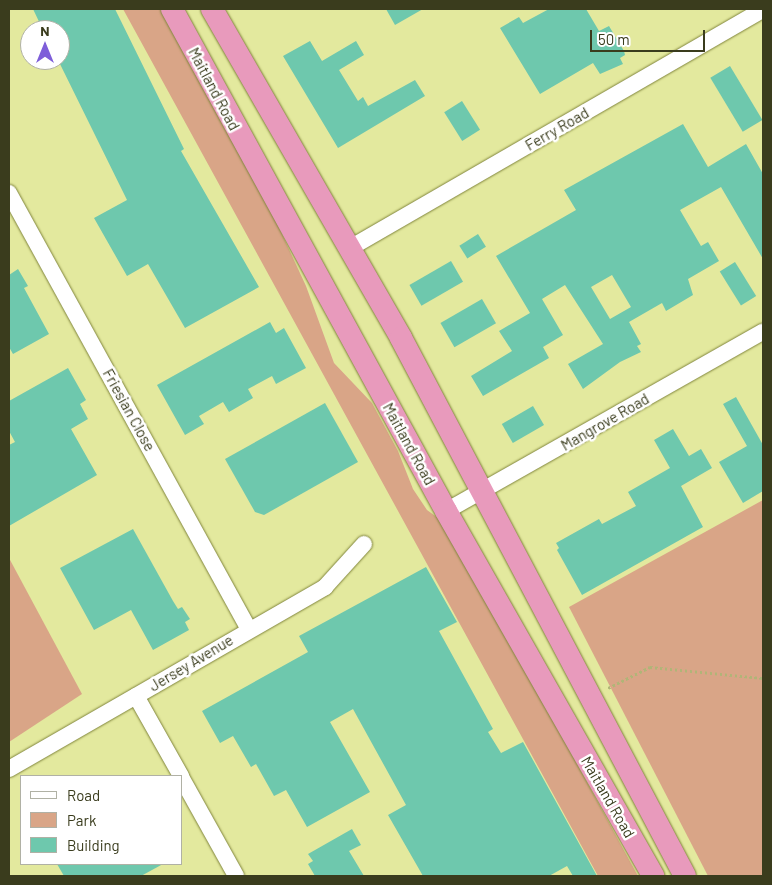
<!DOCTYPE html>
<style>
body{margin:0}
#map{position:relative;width:772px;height:885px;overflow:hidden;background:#e3e99e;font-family:Barlow,sans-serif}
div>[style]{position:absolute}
.green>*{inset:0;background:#d9a587}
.building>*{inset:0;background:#6ec8ad;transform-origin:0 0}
.path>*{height:2.5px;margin-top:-1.25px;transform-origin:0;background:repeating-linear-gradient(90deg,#b0b577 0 2.5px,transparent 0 5px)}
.roads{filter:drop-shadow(0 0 1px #80853c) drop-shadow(0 0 1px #80853c)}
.minor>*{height:16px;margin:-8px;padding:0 8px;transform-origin:8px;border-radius:8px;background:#fff}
.highway>*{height:22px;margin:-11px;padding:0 11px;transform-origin:11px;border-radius:11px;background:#e89abc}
span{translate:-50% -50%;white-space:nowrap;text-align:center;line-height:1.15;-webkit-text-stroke:5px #fff;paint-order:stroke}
.street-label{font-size:15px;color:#3a3c1d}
.frame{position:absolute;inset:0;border:10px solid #3a3c1d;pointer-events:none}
.legend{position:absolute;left:20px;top:775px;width:162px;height:90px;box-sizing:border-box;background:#fff;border:1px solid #b0b1a5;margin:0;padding:6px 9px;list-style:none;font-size:15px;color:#3a3c1d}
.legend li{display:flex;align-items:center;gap:10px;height:25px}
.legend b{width:25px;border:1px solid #b0b1a5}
.north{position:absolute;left:20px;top:20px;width:50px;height:50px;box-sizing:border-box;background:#fff;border:1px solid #b0b1a5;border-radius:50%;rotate:0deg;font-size:14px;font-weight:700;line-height:20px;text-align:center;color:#3a3c1d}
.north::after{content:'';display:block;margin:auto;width:18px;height:22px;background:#7e5ed9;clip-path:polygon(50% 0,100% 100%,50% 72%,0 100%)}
.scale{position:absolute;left:590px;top:30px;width:115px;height:22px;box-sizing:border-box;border:2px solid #3a3c1d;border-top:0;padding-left:6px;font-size:15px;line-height:18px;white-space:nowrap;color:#3a3c1d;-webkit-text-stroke:4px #fff;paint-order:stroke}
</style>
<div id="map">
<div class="green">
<div style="clip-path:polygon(123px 9px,160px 9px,268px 204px,306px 286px,334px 363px,372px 403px,398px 451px,413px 489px,427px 510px,446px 524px,638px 876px,598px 876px)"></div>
<div style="clip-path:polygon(763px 500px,763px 876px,708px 876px,569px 607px)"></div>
<div style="clip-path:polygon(9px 558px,82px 694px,9px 742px)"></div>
</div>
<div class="building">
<div style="clip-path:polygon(33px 9px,115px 9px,184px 149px,181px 151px,259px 287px,185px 328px,148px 264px,127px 276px,94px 218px,127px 200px,60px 64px,60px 30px,43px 30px)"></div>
<div style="clip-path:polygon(386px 9px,423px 9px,395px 25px)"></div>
<div style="clip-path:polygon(549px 9px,586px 9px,599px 31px,609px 26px,624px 51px,625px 55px,620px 58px,623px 64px,600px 74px,593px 63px,540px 94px,500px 28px,519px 17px,523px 23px)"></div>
<div style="clip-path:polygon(310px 41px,322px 61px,356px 41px,364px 55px,339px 70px,358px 101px,363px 97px,368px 106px,415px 80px,425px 96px,338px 148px,283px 56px)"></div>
<div style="left:730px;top:66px;width:63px;height:23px;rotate:59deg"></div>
<div style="left:462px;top:101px;width:34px;height:21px;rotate:58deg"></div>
<div style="clip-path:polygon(evenodd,683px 124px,708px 167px,746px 144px,763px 174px,763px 259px,721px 187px,680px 210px,701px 246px,708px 242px,719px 261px,688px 279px,693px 295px,666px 311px,662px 303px,629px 322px,641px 344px,637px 346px,641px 352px,620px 362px,583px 389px,568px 364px,603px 344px,565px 285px,542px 299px,563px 335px,543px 347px,549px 358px,483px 396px,471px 376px,512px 351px,499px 331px,530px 313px,496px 256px,576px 210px,564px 190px,683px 124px,612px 275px,631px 307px,610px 319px,591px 287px,612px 275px)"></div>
<div style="left:478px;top:234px;width:15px;height:22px;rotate:58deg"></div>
<div style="left:451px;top:261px;width:24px;height:48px;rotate:60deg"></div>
<div style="left:735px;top:262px;width:40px;height:18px;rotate:58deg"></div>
<div style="clip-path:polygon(18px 269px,28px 286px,24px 288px,49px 334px,13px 354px,9px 347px,9px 275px)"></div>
<div style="left:482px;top:299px;width:28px;height:48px;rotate:60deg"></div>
<div style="clip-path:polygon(270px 322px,276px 333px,284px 328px,306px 368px,276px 384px,272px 376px,248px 389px,253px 398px,229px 412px,223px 402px,199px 416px,204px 424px,185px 435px,157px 385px)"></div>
<div style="clip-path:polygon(68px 368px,86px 400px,80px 404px,88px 419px,71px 429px,97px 475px,9px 526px,9px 445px,15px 442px,9px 431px,9px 401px)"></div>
<div style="clip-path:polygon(736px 397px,763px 445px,763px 491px,743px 503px,719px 462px,747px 446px,723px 404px)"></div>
<div style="clip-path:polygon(325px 403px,358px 462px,264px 515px,255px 512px,225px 459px)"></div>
<div style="left:533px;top:406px;width:22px;height:36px;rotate:60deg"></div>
<div style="clip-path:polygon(673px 429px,689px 456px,701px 449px,712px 468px,681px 486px,703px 527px,582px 595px,557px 550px,559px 548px,556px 543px,599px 519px,602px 524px,636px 506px,628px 492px,670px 468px,654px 440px)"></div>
<div style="clip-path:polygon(133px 529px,173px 601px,178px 609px,182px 607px,190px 619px,185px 622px,189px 630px,153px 650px,131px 610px,94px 630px,60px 568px)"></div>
<div style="clip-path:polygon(426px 567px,457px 622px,439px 631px,493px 729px,488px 732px,501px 753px,523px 742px,597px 876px,573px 876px,567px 866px,549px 876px,423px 876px,388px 815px,406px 805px,353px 709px,330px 722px,370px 792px,307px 827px,286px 790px,274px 796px,256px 764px,251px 767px,233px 736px,220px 743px,202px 711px,308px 652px,299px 636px)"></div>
<div style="clip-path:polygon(352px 829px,361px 845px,349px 851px,364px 876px,315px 876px,308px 864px,313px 861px,308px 854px)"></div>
<div style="clip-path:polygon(57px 864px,163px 864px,141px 876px,64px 876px)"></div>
</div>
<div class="path">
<div style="left:608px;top:688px;width:47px;rotate:-26.6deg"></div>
<div style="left:650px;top:667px;width:114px;rotate:5.6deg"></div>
</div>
<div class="roads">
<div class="minor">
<div style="left:9px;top:193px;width:496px;rotate:61.2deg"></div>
<div style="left:350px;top:248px;width:477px;rotate:-30deg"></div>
<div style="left:446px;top:511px;width:364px;rotate:-29.5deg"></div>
<div style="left:136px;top:696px;width:92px;rotate:60.6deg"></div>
<div style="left:9px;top:769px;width:365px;rotate:-29.9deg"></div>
<div style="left:325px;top:587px;width:58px;rotate:-47.8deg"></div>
<div style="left:181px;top:777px;width:113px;rotate:60.9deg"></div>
</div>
<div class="highway">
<div style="left:172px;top:9px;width:572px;rotate:61.37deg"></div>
<div style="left:446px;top:511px;width:420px;rotate:60.4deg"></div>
<div style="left:212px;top:9px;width:379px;rotate:60.1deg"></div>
<div style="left:401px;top:338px;width:608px;rotate:62.17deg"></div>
</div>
</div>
<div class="street-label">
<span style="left:214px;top:89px;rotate:62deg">Maitland Road</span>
<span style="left:557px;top:129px;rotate:-30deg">Ferry Road</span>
<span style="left:129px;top:410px;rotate:61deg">Friesian Close</span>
<span style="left:605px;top:422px;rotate:-30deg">Mangrove Road</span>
<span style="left:409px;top:444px;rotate:61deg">Maitland Road</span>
<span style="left:191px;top:663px;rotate:-31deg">Jersey Avenue</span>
<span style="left:608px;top:797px;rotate:60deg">Maitland Road</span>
</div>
<div class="frame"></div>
<ul class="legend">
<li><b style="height:6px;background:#fff"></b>Road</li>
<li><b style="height:14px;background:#d9a587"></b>Park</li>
<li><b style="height:14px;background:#6ec8ad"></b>Building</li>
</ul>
<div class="north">N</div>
<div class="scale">50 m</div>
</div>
